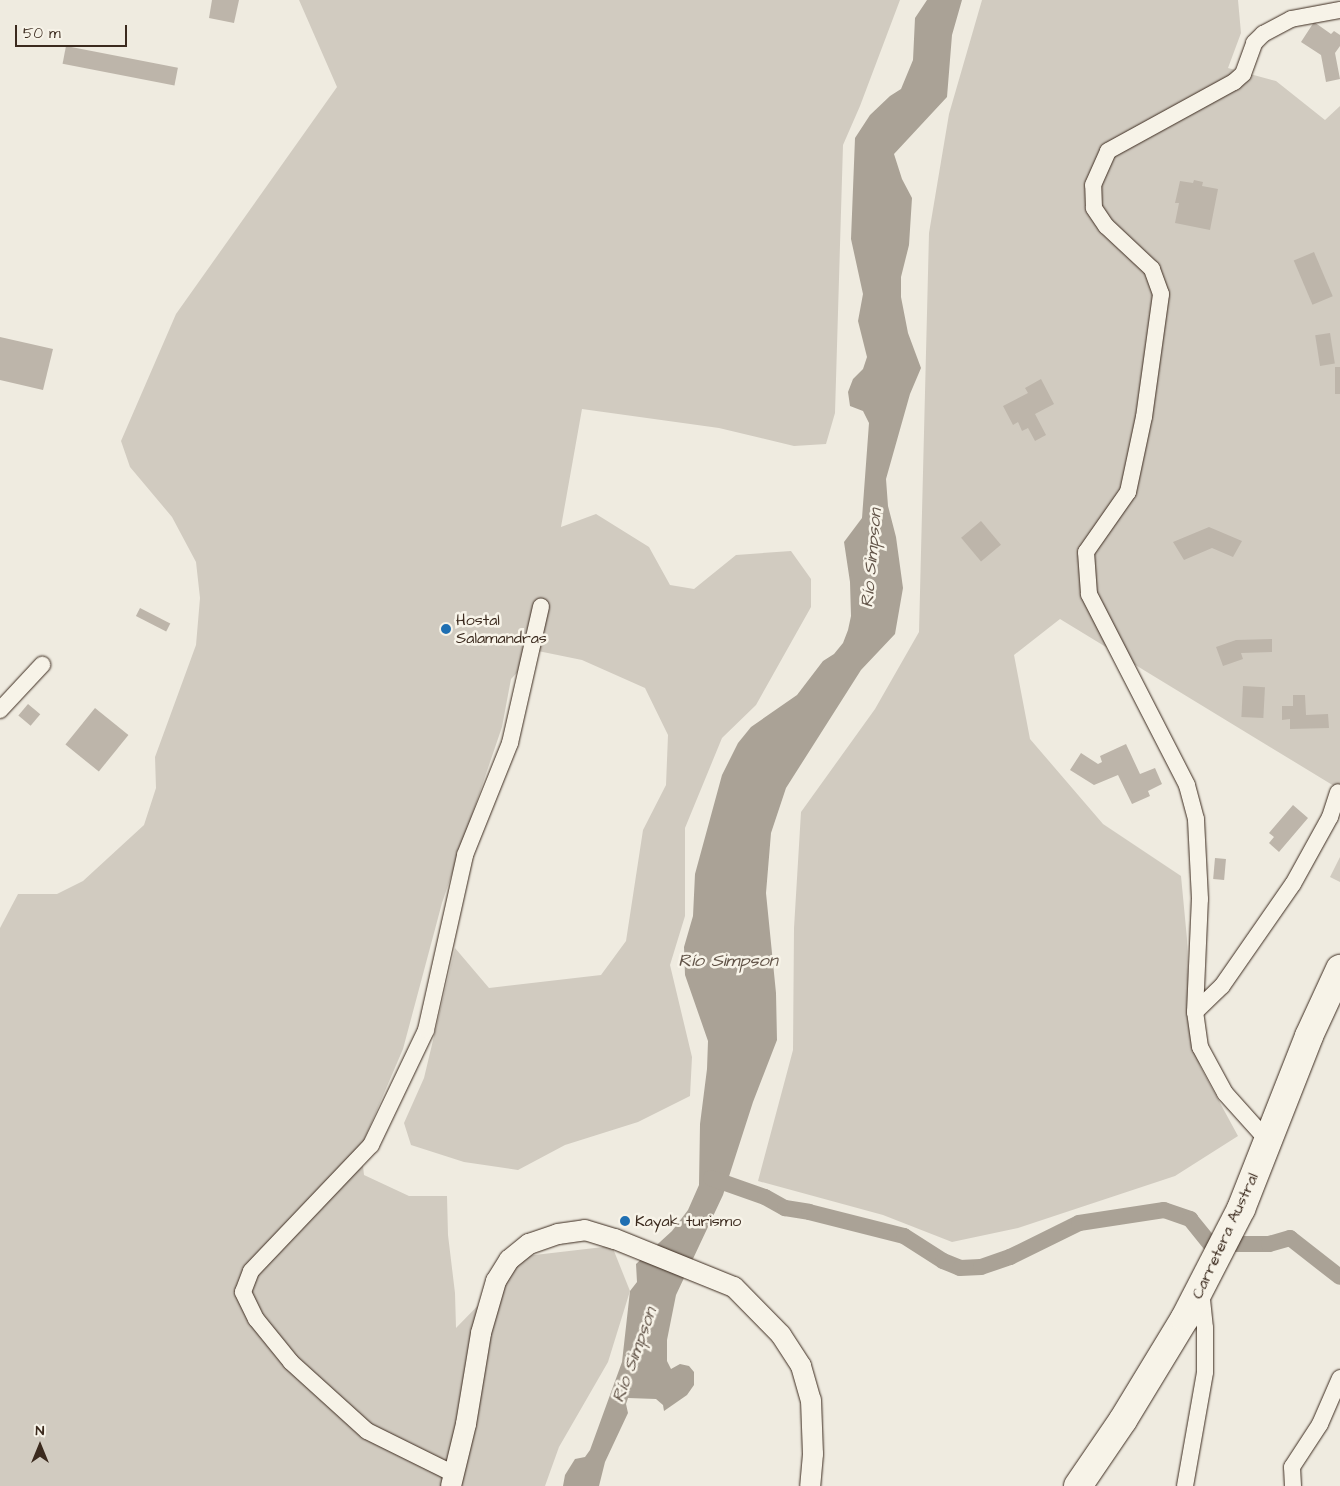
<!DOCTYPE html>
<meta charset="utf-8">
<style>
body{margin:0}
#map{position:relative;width:1340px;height:1486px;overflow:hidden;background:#efebe0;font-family:"Architects Daughter",sans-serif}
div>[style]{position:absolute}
.green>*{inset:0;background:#d1cbc0}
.water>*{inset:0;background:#aaa296}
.canal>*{height:16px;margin:-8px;padding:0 8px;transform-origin:8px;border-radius:8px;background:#aaa296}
.building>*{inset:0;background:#bdb5aa;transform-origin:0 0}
.roads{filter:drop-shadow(0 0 1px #3b2a1e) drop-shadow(0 0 1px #3b2a1e)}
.minor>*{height:16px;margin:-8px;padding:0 8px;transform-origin:8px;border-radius:8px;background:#f7f3e8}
.tertiary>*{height:20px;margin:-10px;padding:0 10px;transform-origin:10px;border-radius:10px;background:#f7f3e8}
.trunk>*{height:28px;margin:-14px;padding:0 14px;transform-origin:14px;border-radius:14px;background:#f7f3e8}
.dots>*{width:14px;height:14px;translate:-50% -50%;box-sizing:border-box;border:2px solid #f7f3e8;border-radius:50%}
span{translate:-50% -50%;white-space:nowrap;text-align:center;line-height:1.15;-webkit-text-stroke:5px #f7f3e8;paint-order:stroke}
.poi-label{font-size:16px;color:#3b2a1e}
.left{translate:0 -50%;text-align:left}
.street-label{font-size:16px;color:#3b2a1e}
.water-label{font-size:18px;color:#625448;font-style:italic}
.north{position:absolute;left:15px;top:1421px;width:50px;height:50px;-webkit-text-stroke:4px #f7f3e8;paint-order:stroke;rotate:0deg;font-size:14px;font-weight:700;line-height:20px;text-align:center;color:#3b2a1e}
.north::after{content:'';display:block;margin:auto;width:18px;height:22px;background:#3b2a1e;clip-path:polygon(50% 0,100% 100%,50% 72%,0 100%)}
.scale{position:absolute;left:15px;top:25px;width:112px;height:22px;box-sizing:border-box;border:2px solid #3b2a1e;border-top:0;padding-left:6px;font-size:15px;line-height:18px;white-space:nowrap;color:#3b2a1e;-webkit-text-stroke:4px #f7f3e8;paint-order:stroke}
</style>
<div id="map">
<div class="green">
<div style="clip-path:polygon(299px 0,900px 0,860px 106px,843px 145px,835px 413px,826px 444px,794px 446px,719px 428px,582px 409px,561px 527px,596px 514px,649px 547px,670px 585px,694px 589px,736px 555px,791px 551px,811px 579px,811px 607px,756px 705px,722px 738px,685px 828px,685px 916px,670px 965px,692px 1057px,690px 1096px,638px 1122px,565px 1145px,518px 1170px,464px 1162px,411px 1145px,404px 1123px,424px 1078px,455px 948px,489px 988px,601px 975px,626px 941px,643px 830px,666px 785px,668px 735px,645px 688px,582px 660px,538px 651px,511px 679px,502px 727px,442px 903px,403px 1049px,361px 1147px,364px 1175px,409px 1196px,447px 1196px,448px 1235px,455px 1293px,456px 1328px,526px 1256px,612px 1246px,630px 1291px,608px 1362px,559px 1447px,545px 1486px,0 1486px,0 928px,18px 894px,57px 894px,83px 881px,144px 825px,156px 788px,155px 757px,196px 645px,200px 598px,196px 562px,172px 517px,130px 467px,121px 441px,176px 314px,337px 87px)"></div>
<div style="clip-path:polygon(982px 0,1238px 0,1241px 33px,1228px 68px,1276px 81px,1325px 120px,1340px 106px,1340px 783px,1339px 789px,1060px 619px,1014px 655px,1030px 739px,1103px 824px,1181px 876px,1187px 939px,1190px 1019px,1200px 1066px,1238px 1136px,1175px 1176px,1018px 1228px,952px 1242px,883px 1215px,758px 1181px,793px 1050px,794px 928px,801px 812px,875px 709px,919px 632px,929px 233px,949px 114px)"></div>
<div style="clip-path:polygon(1340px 857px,1340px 882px,1330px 877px)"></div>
</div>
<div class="water">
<div style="clip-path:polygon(927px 0,962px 0,952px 35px,947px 97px,894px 154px,902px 179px,912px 198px,909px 245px,901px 277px,901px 297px,908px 333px,921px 368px,910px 394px,886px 479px,888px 506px,896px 537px,903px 588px,895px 634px,861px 670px,786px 788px,771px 833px,766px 893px,776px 993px,777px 1040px,753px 1102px,723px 1195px,676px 1295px,667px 1340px,667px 1361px,671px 1369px,680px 1364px,689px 1366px,694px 1372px,694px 1385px,687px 1395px,664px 1411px,663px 1405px,656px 1399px,628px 1398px,626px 1404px,628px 1413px,605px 1462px,599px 1486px,563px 1486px,565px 1475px,575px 1459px,585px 1457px,590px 1450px,622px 1362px,630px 1291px,637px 1282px,636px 1264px,672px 1231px,688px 1210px,699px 1185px,700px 1124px,707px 1069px,708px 1041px,685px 975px,684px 947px,693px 916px,695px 874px,722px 775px,738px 743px,751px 727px,797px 695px,823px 661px,834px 654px,843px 643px,848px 630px,851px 616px,850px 582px,844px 542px,862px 518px,869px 423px,863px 411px,850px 406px,848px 392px,853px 379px,863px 369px,867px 357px,858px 321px,863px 294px,851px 239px,855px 138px,870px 115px,890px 96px,901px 89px,913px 60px,915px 18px)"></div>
</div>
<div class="canal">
<div style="left:711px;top:1178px;width:57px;rotate:19.4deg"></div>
<div style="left:765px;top:1197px;width:23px;rotate:29deg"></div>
<div style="left:785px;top:1208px;width:24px;rotate:9deg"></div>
<div style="left:809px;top:1212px;width:98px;rotate:14.2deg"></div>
<div style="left:904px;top:1236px;width:46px;rotate:32.7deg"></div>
<div style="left:943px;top:1261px;width:18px;rotate:22deg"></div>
<div style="left:960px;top:1268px;width:21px;rotate:-3deg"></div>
<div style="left:981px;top:1267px;width:31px;rotate:-19deg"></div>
<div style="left:1010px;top:1257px;width:77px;rotate:-26.2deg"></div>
<div style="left:1079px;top:1223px;width:86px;rotate:-8.7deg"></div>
<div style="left:1164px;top:1210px;width:28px;rotate:19deg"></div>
<div style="left:1190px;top:1219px;width:32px;rotate:51deg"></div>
<div style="left:1237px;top:1244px;width:32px"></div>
<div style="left:1269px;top:1244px;width:22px;rotate:-16deg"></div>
<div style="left:1290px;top:1238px;width:63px;rotate:38deg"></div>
</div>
<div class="building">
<div style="clip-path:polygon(212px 0,239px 0,234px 23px,209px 18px)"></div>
<div style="clip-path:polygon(1314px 22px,1331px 34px,1334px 31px,1340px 35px,1340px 46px,1335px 53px,1340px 79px,1326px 82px,1321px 55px,1301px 42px)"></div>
<div style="left:66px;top:46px;width:114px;height:18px;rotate:11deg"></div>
<div style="clip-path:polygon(1194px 180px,1203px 182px,1202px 186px,1218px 189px,1210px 230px,1175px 223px,1179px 203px,1175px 203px,1180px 181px,1193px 183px)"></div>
<div style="left:1314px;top:252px;width:48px;height:22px;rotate:67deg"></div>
<div style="left:1330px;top:333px;width:31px;height:15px;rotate:81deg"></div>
<div style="clip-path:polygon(0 337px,53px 349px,43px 390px,0 380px)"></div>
<div style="left:1335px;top:367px;width:5px;height:27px"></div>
<div style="clip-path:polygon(1041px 379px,1054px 404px,1035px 414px,1046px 435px,1035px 441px,1028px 428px,1022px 431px,1018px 422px,1013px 425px,1003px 406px,1028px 393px,1025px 388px)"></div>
<div style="left:981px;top:521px;width:31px;height:26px;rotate:50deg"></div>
<div style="clip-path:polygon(1209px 527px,1242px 541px,1233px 557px,1212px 548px,1184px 560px,1173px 542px)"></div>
<div style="left:140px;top:608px;width:34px;height:9px;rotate:27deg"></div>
<div style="clip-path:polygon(1272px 639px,1272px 652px,1241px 653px,1243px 659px,1223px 666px,1216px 647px,1236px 640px)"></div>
<div style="left:1243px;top:686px;width:22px;height:31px;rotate:3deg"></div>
<div style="clip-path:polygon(1293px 695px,1305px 695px,1306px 715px,1328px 714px,1329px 728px,1290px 729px,1290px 719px,1282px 720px,1282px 706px,1293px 706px)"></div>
<div style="left:28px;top:704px;width:16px;height:15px;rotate:40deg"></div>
<div style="left:95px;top:708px;width:43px;height:47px;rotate:39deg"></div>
<div style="clip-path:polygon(1126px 744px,1140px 774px,1155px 768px,1162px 784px,1148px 791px,1150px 796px,1132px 804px,1118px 775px,1094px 785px,1070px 770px,1081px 753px,1098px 764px,1102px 762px,1100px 756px)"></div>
<div style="clip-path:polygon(1293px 805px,1308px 818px,1279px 852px,1269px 843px,1274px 837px,1269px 833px)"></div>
<div style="left:1215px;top:858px;width:11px;height:21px;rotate:5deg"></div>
</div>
<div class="roads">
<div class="minor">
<div style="left:0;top:710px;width:62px;rotate:-47deg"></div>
<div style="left:1195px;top:1012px;width:37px;rotate:-44deg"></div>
<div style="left:1222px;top:986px;width:124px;rotate:-55.2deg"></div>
<div style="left:1293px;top:884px;width:77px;rotate:-61.1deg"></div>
<div style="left:1330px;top:817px;width:26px;rotate:-72deg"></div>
<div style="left:1268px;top:1141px;width:64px;rotate:-131.9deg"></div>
<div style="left:1225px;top:1093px;width:52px;rotate:-118.5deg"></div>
<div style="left:1200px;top:1047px;width:35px;rotate:-98deg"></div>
<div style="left:1195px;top:1012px;width:113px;rotate:-87.5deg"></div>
<div style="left:1200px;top:899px;width:80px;rotate:-92.9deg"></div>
<div style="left:1196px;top:819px;width:35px;rotate:-105deg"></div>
<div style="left:1187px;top:785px;width:215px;rotate:-117.2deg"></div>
<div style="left:1089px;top:594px;width:42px;rotate:-94.1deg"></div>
<div style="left:1086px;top:552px;width:73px;rotate:-55deg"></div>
<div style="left:1128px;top:492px;width:77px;rotate:-78deg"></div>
<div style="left:1144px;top:417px;width:124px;rotate:-82.1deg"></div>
<div style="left:1161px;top:294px;width:27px;rotate:-110deg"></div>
<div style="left:1152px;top:269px;width:63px;rotate:-136.9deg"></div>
<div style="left:1106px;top:226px;width:22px;rotate:-124deg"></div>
<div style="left:1094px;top:208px;width:23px;rotate:-92deg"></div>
<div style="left:1093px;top:185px;width:37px;rotate:-66deg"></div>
<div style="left:1108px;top:151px;width:144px;rotate:-28.7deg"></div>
<div style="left:1234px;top:82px;width:12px;rotate:-42deg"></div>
<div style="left:1243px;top:74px;width:33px;rotate:-70deg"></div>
<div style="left:1254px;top:43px;width:13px;rotate:-45deg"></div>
<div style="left:1263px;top:34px;width:32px;rotate:-28deg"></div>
<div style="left:1291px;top:19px;width:50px;rotate:-10.4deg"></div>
<div style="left:454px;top:1474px;width:97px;rotate:-153.7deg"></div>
<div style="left:367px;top:1431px;width:103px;rotate:-137.8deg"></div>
<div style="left:291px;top:1362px;width:55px;rotate:-129.1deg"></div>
<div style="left:256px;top:1319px;width:30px;rotate:-116deg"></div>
<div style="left:243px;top:1292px;width:22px;rotate:-69deg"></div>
<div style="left:251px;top:1271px;width:174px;rotate:-46.4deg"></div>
<div style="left:371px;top:1145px;width:127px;rotate:-64.4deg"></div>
<div style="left:426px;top:1030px;width:179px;rotate:-77.4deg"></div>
<div style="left:465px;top:855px;width:121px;rotate:-68.1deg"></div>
<div style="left:510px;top:743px;width:140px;rotate:-77.2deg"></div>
<div style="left:1185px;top:1486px;width:116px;rotate:-80deg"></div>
<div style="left:1205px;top:1372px;width:44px;rotate:-90deg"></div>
<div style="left:1205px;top:1328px;width:38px;rotate:-96deg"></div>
<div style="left:1293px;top:1486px;width:19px;rotate:-93deg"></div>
<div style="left:1292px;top:1467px;width:51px;rotate:-56.9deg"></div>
<div style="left:1320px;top:1424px;width:50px;rotate:-66.5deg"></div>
</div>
<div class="tertiary">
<div style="left:451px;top:1486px;width:64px;rotate:-76.4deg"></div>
<div style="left:466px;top:1424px;width:92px;rotate:-80.6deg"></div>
<div style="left:481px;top:1333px;width:54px;rotate:-73.9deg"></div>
<div style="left:496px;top:1281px;width:25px;rotate:-58deg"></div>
<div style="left:509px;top:1260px;width:26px;rotate:-39deg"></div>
<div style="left:529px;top:1244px;width:31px;rotate:-19deg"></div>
<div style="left:558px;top:1234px;width:27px;rotate:-8deg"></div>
<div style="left:585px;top:1230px;width:31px;rotate:17deg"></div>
<div style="left:615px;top:1239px;width:128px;rotate:22deg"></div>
<div style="left:734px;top:1287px;width:67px;rotate:45.6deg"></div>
<div style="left:781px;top:1335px;width:37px;rotate:57deg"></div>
<div style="left:801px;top:1366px;width:35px;rotate:74deg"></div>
<div style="left:811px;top:1400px;width:54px;rotate:87.9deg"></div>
<div style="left:813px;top:1454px;width:32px;rotate:95deg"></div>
</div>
<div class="trunk">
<div style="left:1078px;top:1486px;width:80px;rotate:-55.7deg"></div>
<div style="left:1123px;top:1420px;width:119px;rotate:-58.7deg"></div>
<div style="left:1185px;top:1318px;width:123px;rotate:-62.8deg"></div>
<div style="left:1241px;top:1209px;width:186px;rotate:-68.5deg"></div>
<div style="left:1309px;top:1036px;width:74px;rotate:-65.2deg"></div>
</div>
</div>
<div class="dots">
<div style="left:446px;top:629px;background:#1f6fb2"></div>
<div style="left:625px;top:1221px;background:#1f6fb2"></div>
</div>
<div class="poi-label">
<span class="left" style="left:456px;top:629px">Hostal<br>Salamandras</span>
<span class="left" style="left:635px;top:1221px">Kayak turismo</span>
</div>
<div class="street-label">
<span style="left:1225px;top:1236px;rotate:-65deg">Carretera Austral</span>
</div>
<div class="water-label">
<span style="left:872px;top:558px;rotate:-85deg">Río Simpson</span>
<span style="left:728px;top:961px">Río Simpson</span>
<span style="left:635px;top:1355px;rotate:-70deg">Río Simpson</span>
</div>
<div class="north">N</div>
<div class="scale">50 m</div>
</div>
